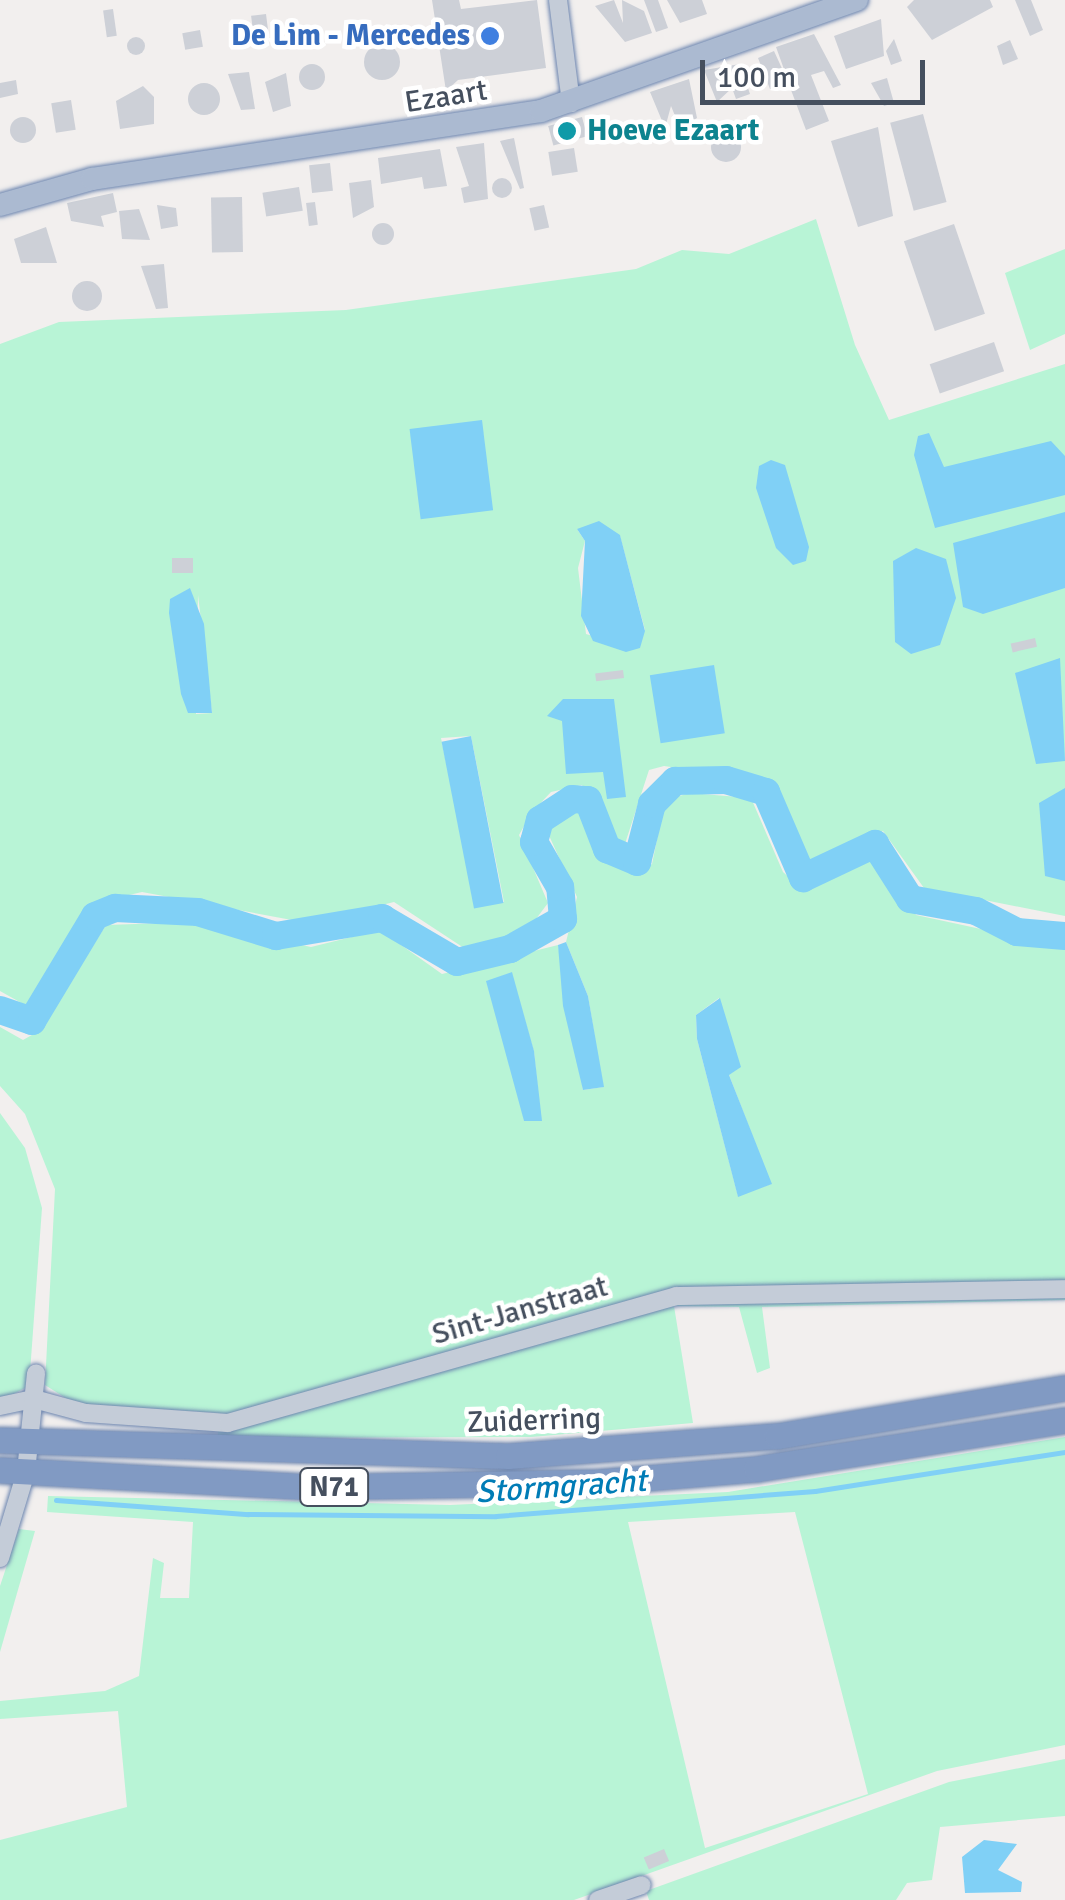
<!DOCTYPE html>
<style>
body{margin:0}
#map{position:relative;width:1065px;height:1900px;overflow:hidden;background:#f2efee;font-family:Signika,sans-serif}
div>[style]{position:absolute}
.green>*{inset:0;background:#b8f4d6}
.water>*{inset:0;background:#80d0f6;transform-origin:0 0}
.stream>*{height:5px;margin:-2.5px;padding:0 2.5px;transform-origin:2.5px;border-radius:2.5px;background:#80d0f6}
.river>*{height:28px;margin:-14px;padding:0 14px;transform-origin:14px;border-radius:14px;background:#80d0f6}
.building>*{inset:0;background:#cdd0d7;transform-origin:0 0}
.round{border-radius:50%}
.roads{filter:drop-shadow(0 0 2px #6c85af) drop-shadow(0 0 2px #6c85af)}
.minor>*{height:18px;margin:-9px;padding:0 9px;transform-origin:9px;border-radius:9px;background:#c4ccd8}
.major>*{height:22px;margin:-11px;padding:0 11px;transform-origin:11px;border-radius:11px;background:#abbad1}
.highway>*{height:25px;margin:-12.5px;padding:0 12.5px;transform-origin:12.5px;border-radius:12.5px;background:#819ac3}
.dots>*{width:28px;height:28px;translate:-50% -50%;box-sizing:border-box;border:5px solid #fff;border-radius:50%}
span{translate:-50% -50%;white-space:nowrap;text-align:center;line-height:1.15;-webkit-text-stroke:9px #fff;paint-order:stroke}
.shield-label span{padding:2px 8px;background:#fff;border:2px solid;border-radius:8px;-webkit-text-stroke-width:0}
.shield-label{font-size:28px;color:#454f5e;font-weight:700}
.shop-label{font-size:30px;color:#366cbe;font-weight:700}
.right{translate:-100% -50%;text-align:right}
.street-label{font-size:30px;color:#454f5e}
.culture-label{font-size:30px;color:#0d838f;font-weight:700}
.left{translate:0 -50%;text-align:left}
.water-label{font-size:32px;color:#007cb6;font-style:italic}
.scale{position:absolute;left:700px;top:60px;width:225px;height:45px;box-sizing:border-box;border:5px solid #454f5e;border-top:0;padding-left:12px;font-size:30px;line-height:35px;white-space:nowrap;color:#454f5e;-webkit-text-stroke:8px #fff;paint-order:stroke}
</style>
<div id="map">
<div class="green">
<div style="clip-path:polygon(evenodd,816px 219px,855px 345px,889px 420px,1065px 364px,1065px 916px,924px 888px,883px 831px,805px 869px,769px 781px,664px 766px,649px 770px,623px 850px,582px 785px,551px 792px,532px 812px,519px 835px,548px 903px,524px 935px,464px 948px,394px 902px,308px 923px,142px 892px,86px 905px,37px 996px,25px 1005px,0 991px,0 344px,59px 322px,346px 310px,636px 269px,682px 250px,729px 254px,816px 219px,577px 529px,620px 536px,645px 630px,620px 644px,586px 634px,578px 568px,585px 541px,577px 529px,816px 219px,198px 595px,212px 713px,196px 714px,198px 595px,816px 219px,471px 736px,504px 902px,476px 907px,441px 738px,471px 736px)"></div>
<div style="clip-path:polygon(1065px 249px,1065px 334px,1030px 350px,1005px 273px)"></div>
<div style="clip-path:polygon(evenodd,690px 793px,751px 798px,783px 872px,804px 891px,871px 855px,916px 915px,1065px 947px,1065px 1300px,762px 1307px,770px 1368px,757px 1373px,739px 1307px,674px 1306px,693px 1423px,531px 1437px,218px 1438px,218px 1413px,75px 1404px,45px 1385px,55px 1189px,25px 1114px,0 1086px,0 1027px,23px 1040px,39px 1031px,106px 925px,195px 922px,311px 947px,380px 930px,442px 974px,558px 945px,583px 1090px,603px 1087px,588px 996px,566px 942px,577px 897px,546px 829px,577px 809px,598px 855px,641px 872px,652px 864px,665px 800px,690px 793px,511px 972px,534px 1052px,541px 1121px,524px 1121px,511px 972px,690px 793px,719px 998px,729px 1075px,771px 1184px,738px 1196px,697px 1039px,696px 1015px,719px 998px)"></div>
<div style="clip-path:polygon(0 1113px,25px 1148px,42px 1208px,29px 1386px,0 1401px)"></div>
<div style="clip-path:polygon(evenodd,1065px 1437px,1065px 1745px,937px 1771px,574px 1900px,0 1900px,0 1840px,127px 1807px,118px 1711px,0 1719px,0 1701px,105px 1691px,139px 1676px,153px 1558px,164px 1563px,160px 1598px,189px 1598px,193px 1522px,47px 1512px,48px 1496px,450px 1505px,728px 1492px,1065px 1437px,795px 1512px,868px 1794px,705px 1848px,628px 1522px,795px 1512px)"></div>
<div style="clip-path:polygon(19px 1529px,35px 1531px,0 1652px,0 1586px)"></div>
<div style="clip-path:polygon(1065px 1759px,1065px 1816px,940px 1827px,932px 1880px,907px 1883px,896px 1900px,649px 1900px,646px 1891px,949px 1782px)"></div>
</div>
<div class="water">
<div style="left:482px;top:420px;width:91px;height:73px;rotate:83deg"></div>
<div style="clip-path:polygon(929px 433px,944px 467px,1051px 441px,1065px 456px,1065px 495px,935px 528px,914px 455px,918px 436px)"></div>
<div style="clip-path:polygon(771px 460px,785px 465px,809px 547px,806px 561px,793px 565px,776px 548px,756px 488px,759px 466px)"></div>
<div style="clip-path:polygon(1065px 512px,1065px 588px,983px 614px,963px 607px,953px 543px)"></div>
<div style="clip-path:polygon(599px 521px,620px 535px,645px 631px,640px 648px,626px 652px,593px 641px,581px 616px,585px 541px,577px 529px)"></div>
<div style="clip-path:polygon(916px 548px,946px 559px,956px 598px,940px 645px,911px 654px,895px 642px,893px 561px)"></div>
<div style="clip-path:polygon(190px 588px,204px 624px,212px 713px,188px 713px,181px 694px,169px 613px,170px 599px)"></div>
<div style="clip-path:polygon(1060px 658px,1065px 761px,1036px 764px,1015px 673px)"></div>
<div style="left:714px;top:665px;width:69px;height:65px;rotate:81deg"></div>
<div style="clip-path:polygon(563px 699px,614px 699px,626px 797px,607px 799px,603px 772px,566px 774px,562px 721px,547px 716px)"></div>
<div style="left:471px;top:736px;width:170px;height:30px;rotate:79deg"></div>
<div style="clip-path:polygon(1065px 788px,1065px 881px,1045px 876px,1039px 803px)"></div>
<div style="clip-path:polygon(566px 942px,588px 996px,604px 1087px,583px 1090px,563px 1006px,558px 945px)"></div>
<div style="clip-path:polygon(512px 972px,534px 1051px,542px 1121px,524px 1121px,486px 981px)"></div>
<div style="clip-path:polygon(720px 998px,741px 1067px,729px 1075px,772px 1184px,738px 1197px,697px 1039px,696px 1015px)"></div>
<div style="clip-path:polygon(984px 1840px,1017px 1844px,998px 1870px,1022px 1882px,1021px 1892px,965px 1893px,962px 1857px)"></div>
</div>
<div class="stream">
<div style="left:56px;top:1500px;width:193px;rotate:4.2deg"></div>
<div style="left:248px;top:1514px;width:248px;rotate:0.5deg"></div>
<div style="left:496px;top:1516px;width:320px;rotate:-4.5deg"></div>
<div style="left:815px;top:1491px;width:253px;rotate:-8.9deg"></div>
</div>
<div class="river">
<div style="left:0;top:1010px;width:34px;rotate:19deg"></div>
<div style="left:32px;top:1021px;width:122px;rotate:-59deg"></div>
<div style="left:95px;top:916px;width:22px;rotate:-22deg"></div>
<div style="left:115px;top:908px;width:83px;rotate:2.8deg"></div>
<div style="left:198px;top:912px;width:82px;rotate:17.1deg"></div>
<div style="left:276px;top:936px;width:108px;rotate:-9.6deg"></div>
<div style="left:382px;top:918px;width:87px;rotate:30.4deg"></div>
<div style="left:457px;top:962px;width:55px;rotate:-13.8deg"></div>
<div style="left:510px;top:949px;width:61px;rotate:-29.5deg"></div>
<div style="left:563px;top:919px;width:32px;rotate:-95deg"></div>
<div style="left:560px;top:887px;width:52px;rotate:-120deg"></div>
<div style="left:534px;top:842px;width:23px;rotate:-75deg"></div>
<div style="left:540px;top:820px;width:38px;rotate:-33deg"></div>
<div style="left:572px;top:799px;width:16px;rotate:4deg"></div>
<div style="left:588px;top:800px;width:53px;rotate:68.8deg"></div>
<div style="left:607px;top:849px;width:33px;rotate:23deg"></div>
<div style="left:637px;top:862px;width:60px;rotate:-75.5deg"></div>
<div style="left:652px;top:804px;width:33px;rotate:-45deg"></div>
<div style="left:675px;top:781px;width:51px;rotate:-1.1deg"></div>
<div style="left:726px;top:780px;width:42px;rotate:16.7deg"></div>
<div style="left:766px;top:792px;width:94px;rotate:66.7deg"></div>
<div style="left:803px;top:878px;width:80px;rotate:-25.3deg"></div>
<div style="left:875px;top:844px;width:65px;rotate:57.5deg"></div>
<div style="left:910px;top:899px;width:67px;rotate:10.3deg"></div>
<div style="left:976px;top:911px;width:46px;rotate:27.1deg"></div>
<div style="left:1017px;top:932px;width:48px;rotate:4.8deg"></div>
</div>
<div class="building">
<div style="clip-path:polygon(432px 0,459px 0,461px 9px,537px 0,546px 68px,458px 80px,446px 91px)"></div>
<div style="clip-path:polygon(614px 0,623px 23px,622px 0,644px 11px,652px 33px,625px 42px,595px 6px)"></div>
<div style="clip-path:polygon(644px 0,658px 0,668px 28px,656px 32px)"></div>
<div style="clip-path:polygon(667px 0,702px 0,707px 14px,680px 23px)"></div>
<div style="clip-path:polygon(914px 0,990px 0,993px 7px,932px 40px,907px 7px)"></div>
<div style="clip-path:polygon(1015px 0,1031px 0,1043px 30px,1030px 36px)"></div>
<div style="left:113px;top:9px;width:27px;height:10px;rotate:82deg"></div>
<div style="left:266px;top:14px;width:17px;height:15px;rotate:83deg"></div>
<div style="clip-path:polygon(881px 19px,884px 56px,846px 69px,834px 36px)"></div>
<div style="left:200px;top:30px;width:17px;height:18px;rotate:80deg"></div>
<div style="clip-path:polygon(814px 34px,841px 85px,833px 88px,824px 71px,811px 75px,829px 121px,806px 130px,791px 90px,770px 89px,758px 58px,774px 51px,790px 86px,776px 47px)"></div>
<div class="round" style="left:127px;top:37px;width:18px;height:18px"></div>
<div style="clip-path:polygon(894px 39px,902px 61px,891px 65px,886px 51px)"></div>
<div style="clip-path:polygon(1010px 40px,1018px 59px,1003px 65px,997px 46px)"></div>
<div class="round" style="left:364px;top:44px;width:36px;height:36px"></div>
<div class="round" style="left:299px;top:64px;width:26px;height:26px"></div>
<div style="clip-path:polygon(740px 64px,750px 94px,736px 99px,732px 88px,717px 102px,704px 70px)"></div>
<div style="clip-path:polygon(249px 72px,255px 109px,241px 110px,228px 74px)"></div>
<div style="clip-path:polygon(286px 73px,291px 106px,273px 112px,265px 82px)"></div>
<div style="clip-path:polygon(887px 78px,894px 103px,884px 106px,871px 83px)"></div>
<div style="clip-path:polygon(689px 79px,697px 118px,680px 128px,671px 106px,665px 128px,650px 92px)"></div>
<div style="clip-path:polygon(16px 80px,18px 94px,0 98px,0 83px)"></div>
<div class="round" style="left:188px;top:83px;width:32px;height:32px"></div>
<div style="clip-path:polygon(143px 86px,154px 97px,154px 124px,120px 129px,116px 101px)"></div>
<div style="left:71px;top:100px;width:30px;height:20px;rotate:81deg"></div>
<div style="left:923px;top:114px;width:91px;height:34px;rotate:75deg"></div>
<div style="left:582px;top:117px;width:20px;height:35px;rotate:75deg"></div>
<div class="round" style="left:10px;top:117px;width:26px;height:26px"></div>
<div style="clip-path:polygon(878px 127px,893px 216px,858px 227px,831px 141px)"></div>
<div class="round" style="left:711px;top:132px;width:30px;height:30px"></div>
<div style="clip-path:polygon(514px 138px,524px 188px,520px 189px,500px 141px)"></div>
<div style="clip-path:polygon(484px 143px,488px 199px,464px 203px,461px 188px,469px 186px,456px 147px)"></div>
<div style="left:574px;top:148px;width:24px;height:26px;rotate:81deg"></div>
<div style="clip-path:polygon(440px 149px,447px 186px,424px 189px,422px 177px,381px 184px,378px 158px)"></div>
<div style="left:330px;top:163px;width:28px;height:21px;rotate:84deg"></div>
<div class="round" style="left:492px;top:178px;width:20px;height:20px"></div>
<div style="clip-path:polygon(371px 180px,374px 207px,353px 218px,349px 183px)"></div>
<div style="left:299px;top:187px;width:24px;height:37px;rotate:81deg"></div>
<div style="clip-path:polygon(113px 193px,117px 212px,101px 216px,104px 227px,71px 221px,67px 203px)"></div>
<div style="left:242px;top:197px;width:55px;height:31px;rotate:89deg"></div>
<div style="left:315px;top:202px;width:23px;height:9px;rotate:83deg"></div>
<div style="clip-path:polygon(157px 205px,176px 208px,178px 226px,161px 229px)"></div>
<div style="left:544px;top:205px;width:23px;height:15px;rotate:77deg"></div>
<div style="clip-path:polygon(139px 209px,150px 240px,122px 239px,119px 211px)"></div>
<div class="round" style="left:372px;top:223px;width:22px;height:22px"></div>
<div style="left:954px;top:224px;width:95px;height:53px;rotate:71deg"></div>
<div style="clip-path:polygon(46px 227px,57px 263px,21px 263px,14px 239px)"></div>
<div style="clip-path:polygon(164px 264px,168px 308px,156px 309px,141px 266px)"></div>
<div class="round" style="left:72px;top:281px;width:30px;height:30px"></div>
<div style="left:994px;top:342px;width:31px;height:68px;rotate:71deg"></div>
<div style="left:172px;top:558px;width:21px;height:15px"></div>
<div style="left:1035px;top:638px;width:9px;height:25px;rotate:77deg"></div>
<div style="left:623px;top:670px;width:8px;height:28px;rotate:83deg"></div>
<div style="left:664px;top:1849px;width:13px;height:22px;rotate:67deg"></div>
</div>
<div class="roads">
<div class="minor">
<div style="left:558px;top:0;width:104px;rotate:82.8deg"></div>
<div style="left:0;top:1406px;width:35px;rotate:-12deg"></div>
<div style="left:34px;top:1399px;width:54px;rotate:15.1deg"></div>
<div style="left:86px;top:1413px;width:142px;rotate:4deg"></div>
<div style="left:228px;top:1423px;width:466px;rotate:-15.8deg"></div>
<div style="left:676px;top:1296px;width:389px;rotate:-1deg"></div>
<div style="left:0;top:1558px;width:90px;rotate:-73.2deg"></div>
<div style="left:26px;top:1472px;width:99px;rotate:-84.2deg"></div>
<div style="left:598px;top:1900px;width:46px;rotate:-18.8deg"></div>
</div>
<div class="major">
<div style="left:0;top:205px;width:96px;rotate:-15.8deg"></div>
<div style="left:92px;top:179px;width:454px;rotate:-8.6deg"></div>
<div style="left:541px;top:111px;width:335px;rotate:-19.4deg"></div>
</div>
<div class="highway">
<div style="left:0;top:1440px;width:508px;rotate:1.8deg"></div>
<div style="left:508px;top:1456px;width:270px;rotate:-4.3deg"></div>
<div style="left:777px;top:1436px;width:292px;rotate:-9.5deg"></div>
<div style="left:0;top:1470px;width:309px;rotate:3.1deg"></div>
<div style="left:309px;top:1487px;width:288px;rotate:-1deg"></div>
<div style="left:597px;top:1482px;width:160px;rotate:-4.7deg"></div>
<div style="left:756px;top:1469px;width:313px;rotate:-9deg"></div>
</div>
</div>
<div class="dots">
<div style="left:490px;top:36px;background:#3f7fe0"></div>
<div style="left:567px;top:131px;background:#0f9aa8"></div>
</div>
<div class="shield-label">
<span style="left:334px;top:1487px">N71</span>
</div>
<div class="shop-label">
<span class="right" style="left:470px;top:36px">De Lim - Mercedes</span>
</div>
<div class="street-label">
<span style="left:446px;top:97px;rotate:-9deg">Ezaart</span>
<span style="left:520px;top:1311px;rotate:-16deg">Sint-Janstraat</span>
<span style="left:534px;top:1421px;rotate:-2deg">Zuiderring</span>
</div>
<div class="culture-label">
<span class="left" style="left:587px;top:131px">Hoeve Ezaart</span>
</div>
<div class="water-label">
<span style="left:561px;top:1487px;rotate:-4deg">Stormgracht</span>
</div>
<div class="scale">100 m</div>
</div>
